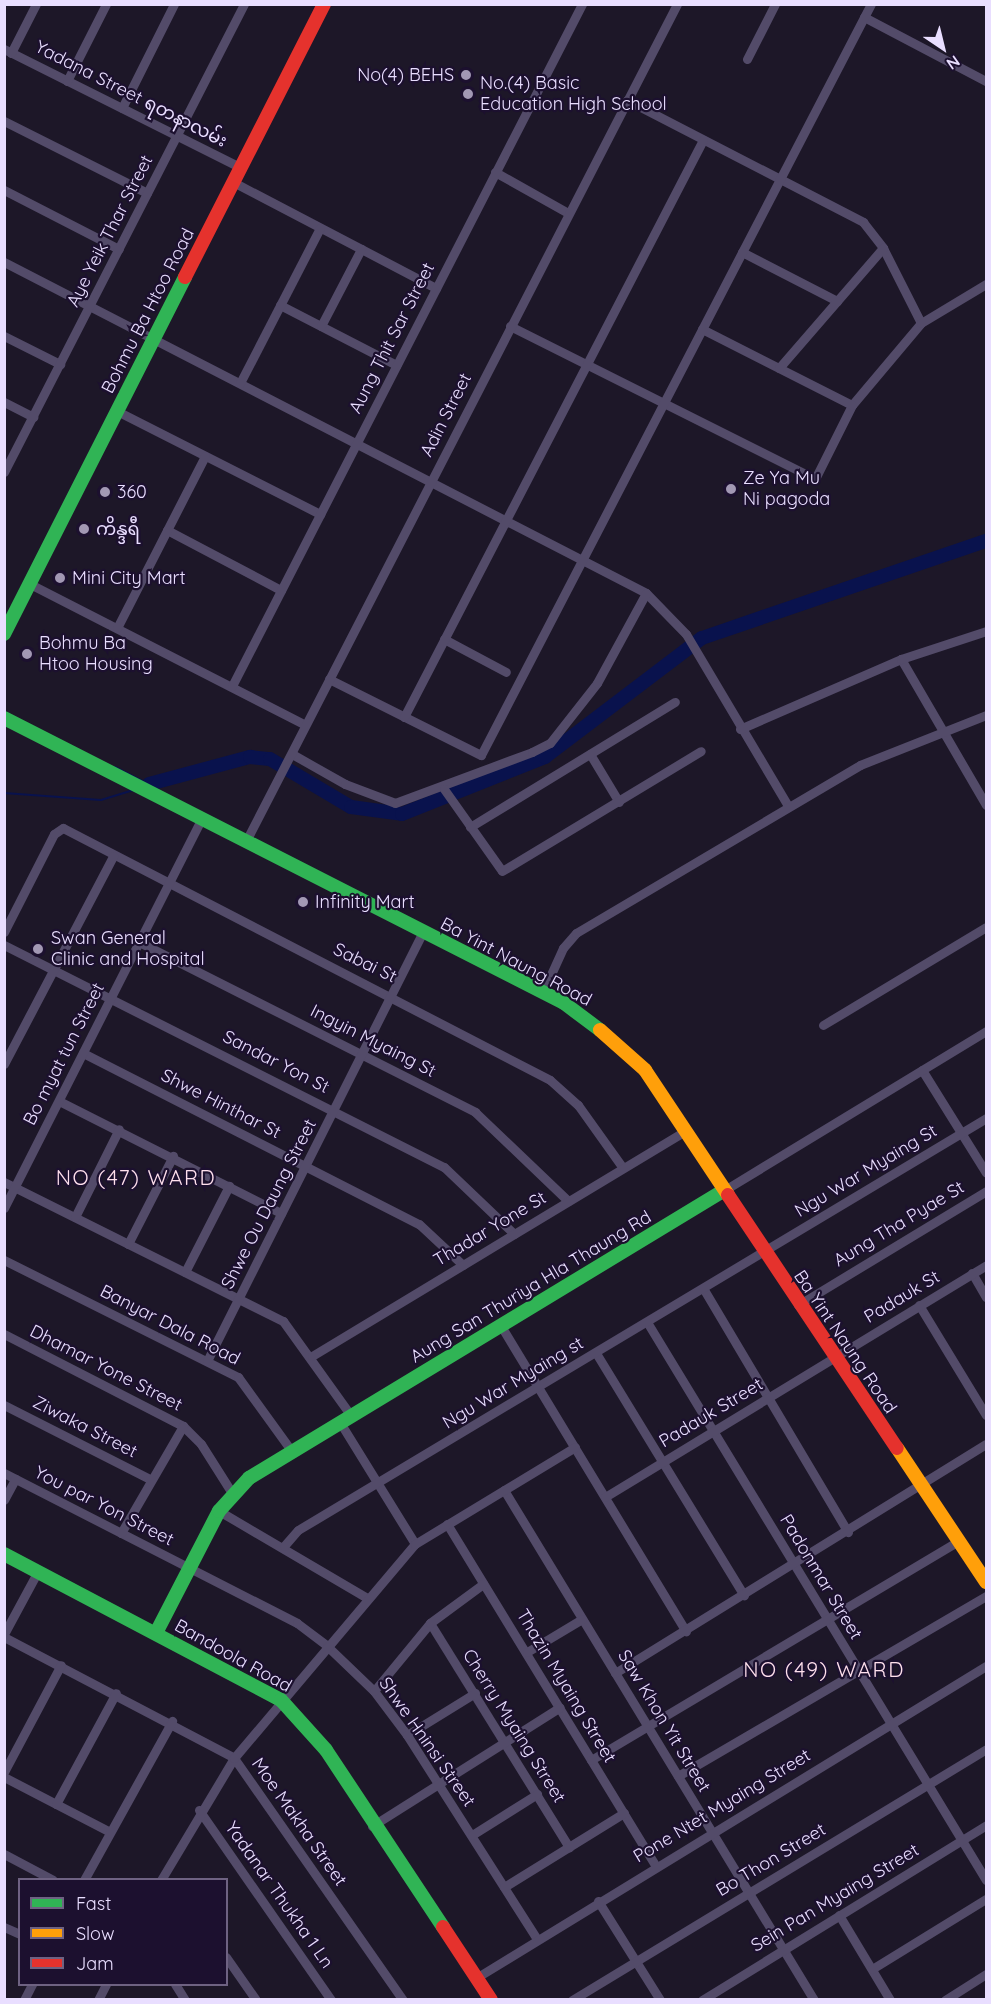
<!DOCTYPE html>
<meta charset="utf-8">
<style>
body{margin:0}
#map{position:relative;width:991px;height:2004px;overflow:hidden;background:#1d1728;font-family:Quicksand,"Noto Sans Myanmar",sans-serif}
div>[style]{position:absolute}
.stream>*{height:2px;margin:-1px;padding:0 1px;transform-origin:1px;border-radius:1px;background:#09124d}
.river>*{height:14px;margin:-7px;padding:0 7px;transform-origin:7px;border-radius:7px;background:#09124d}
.street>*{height:9px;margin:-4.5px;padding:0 4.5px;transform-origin:4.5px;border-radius:4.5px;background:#534b69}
.fast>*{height:14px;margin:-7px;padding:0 7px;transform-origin:7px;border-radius:7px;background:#30b455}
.slow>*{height:14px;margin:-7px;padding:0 7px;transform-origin:7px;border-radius:7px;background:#ff9f0a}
.jam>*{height:14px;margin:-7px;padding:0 7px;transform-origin:7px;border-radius:7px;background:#e5322d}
.dots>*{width:16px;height:16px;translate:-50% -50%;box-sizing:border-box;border:3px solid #1c102f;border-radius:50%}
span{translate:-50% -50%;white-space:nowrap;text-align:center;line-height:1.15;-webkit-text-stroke:4.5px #1c102f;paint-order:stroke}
.poi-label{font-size:18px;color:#e9deff}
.right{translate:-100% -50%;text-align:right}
.left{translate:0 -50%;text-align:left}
.street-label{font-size:18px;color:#e9deff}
.quarter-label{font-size:21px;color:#ffe0ed;letter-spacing:1.5px}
.frame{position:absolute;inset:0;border:6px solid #e9deff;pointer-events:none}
.legend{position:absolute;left:18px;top:1878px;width:210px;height:108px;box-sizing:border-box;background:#1c102f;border:2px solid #6e6282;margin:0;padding:8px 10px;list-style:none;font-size:18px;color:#e9deff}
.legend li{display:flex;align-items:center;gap:12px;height:30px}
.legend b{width:30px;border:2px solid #6e6282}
.north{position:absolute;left:913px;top:18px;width:60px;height:60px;-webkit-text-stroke:4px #1c102f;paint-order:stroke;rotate:145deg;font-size:16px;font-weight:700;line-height:24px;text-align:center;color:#e9deff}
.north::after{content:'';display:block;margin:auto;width:21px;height:27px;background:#e9deff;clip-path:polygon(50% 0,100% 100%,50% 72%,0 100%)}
</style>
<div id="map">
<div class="stream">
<div style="left:115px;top:767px;width:38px;rotate:27deg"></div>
<div style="left:4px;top:793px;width:97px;rotate:4.1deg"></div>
<div style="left:101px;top:800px;width:34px;rotate:-17deg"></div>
</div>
<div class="river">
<div style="left:149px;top:784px;width:105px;rotate:-15deg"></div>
<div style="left:250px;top:757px;width:20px;rotate:6deg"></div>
<div style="left:270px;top:759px;width:94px;rotate:30.7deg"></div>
<div style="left:351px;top:807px;width:51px;rotate:7.8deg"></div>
<div style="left:402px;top:814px;width:154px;rotate:-21.7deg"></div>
<div style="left:545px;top:757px;width:197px;rotate:-37.2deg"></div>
<div style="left:702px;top:638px;width:300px;rotate:-18.9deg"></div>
</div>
<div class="street">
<div style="left:864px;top:17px;width:138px;rotate:27.7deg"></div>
<div style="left:4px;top:49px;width:266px;rotate:26.6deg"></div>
<div style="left:11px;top:53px;width:55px;rotate:-63deg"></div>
<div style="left:747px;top:59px;width:62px;rotate:-63deg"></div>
<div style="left:67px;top:81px;width:86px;rotate:-63.1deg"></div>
<div style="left:627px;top:100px;width:266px;rotate:27.3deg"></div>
<div style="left:863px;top:222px;width:33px;rotate:52deg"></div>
<div style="left:883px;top:248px;width:84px;rotate:63.1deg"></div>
<div style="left:122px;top:108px;width:116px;rotate:-63.4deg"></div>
<div style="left:4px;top:121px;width:160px;rotate:26.7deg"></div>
<div style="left:495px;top:172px;width:84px;rotate:29.3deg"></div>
<div style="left:235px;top:183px;width:227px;rotate:27.6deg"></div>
<div style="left:4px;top:190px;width:129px;rotate:27.2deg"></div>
<div style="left:742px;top:252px;width:107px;rotate:27.3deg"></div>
<div style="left:4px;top:262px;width:722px;rotate:27.27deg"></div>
<div style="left:646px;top:593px;width:57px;rotate:45.7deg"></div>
<div style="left:686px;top:634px;width:200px;rotate:59.3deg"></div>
<div style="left:280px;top:305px;width:131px;rotate:27.3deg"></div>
<div style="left:321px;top:326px;width:87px;rotate:-62.5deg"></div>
<div style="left:510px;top:326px;width:341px;rotate:26.6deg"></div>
<div style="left:815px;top:479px;width:83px;rotate:-63.4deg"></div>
<div style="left:852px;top:405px;width:107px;rotate:-49.9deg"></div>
<div style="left:921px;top:323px;width:76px;rotate:-31deg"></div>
<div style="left:702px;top:329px;width:168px;rotate:26.9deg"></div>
<div style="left:4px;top:336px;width:63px;rotate:26.6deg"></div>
<div style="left:779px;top:368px;width:159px;rotate:-49.1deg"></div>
<div style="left:240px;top:383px;width:174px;rotate:-62.7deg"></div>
<div style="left:4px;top:402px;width:33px;rotate:27deg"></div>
<div style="left:117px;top:411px;width:228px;rotate:26.9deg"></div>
<div style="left:4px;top:472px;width:526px;rotate:-62.85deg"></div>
<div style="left:167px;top:530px;width:129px;rotate:27.8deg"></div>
<div style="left:30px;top:584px;width:309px;rotate:27.1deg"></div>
<div style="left:117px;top:628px;width:193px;rotate:-62.9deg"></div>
<div style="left:444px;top:639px;width:70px;rotate:28deg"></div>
<div style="left:901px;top:659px;width:169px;rotate:59.8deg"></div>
<div style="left:329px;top:679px;width:170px;rotate:26.6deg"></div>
<div style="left:481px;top:755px;width:846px;rotate:-62.56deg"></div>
<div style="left:232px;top:686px;width:767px;rotate:-62.83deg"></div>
<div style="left:404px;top:717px;width:650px;rotate:-62.61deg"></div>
<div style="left:740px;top:729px;width:176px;rotate:-23.5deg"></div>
<div style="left:901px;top:659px;width:89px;rotate:-18.2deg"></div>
<div style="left:292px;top:754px;width:61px;rotate:29.5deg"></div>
<div style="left:345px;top:784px;width:53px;rotate:20.8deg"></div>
<div style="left:395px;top:803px;width:146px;rotate:-20.4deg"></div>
<div style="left:532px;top:752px;width:20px;rotate:-27deg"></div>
<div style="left:550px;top:743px;width:76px;rotate:-51.9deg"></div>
<div style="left:597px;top:683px;width:102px;rotate:-61.4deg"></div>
<div style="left:590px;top:754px;width:56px;rotate:58.9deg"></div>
<div style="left:444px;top:789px;width:100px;rotate:54.7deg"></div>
<div style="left:502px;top:871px;width:232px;rotate:-31.1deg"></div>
<div style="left:470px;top:827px;width:240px;rotate:-31.4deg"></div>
<div style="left:246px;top:841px;width:941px;rotate:-62.75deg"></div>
<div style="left:4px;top:932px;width:110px;rotate:-63deg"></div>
<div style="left:54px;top:834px;width:11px;rotate:-34deg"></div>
<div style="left:63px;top:828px;width:548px;rotate:27.36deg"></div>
<div style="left:550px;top:1080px;width:38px;rotate:42deg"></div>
<div style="left:578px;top:1105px;width:77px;rotate:54.5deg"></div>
<div style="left:139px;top:942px;width:377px;rotate:26.8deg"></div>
<div style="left:475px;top:1112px;width:129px;rotate:43.7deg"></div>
<div style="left:4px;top:945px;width:493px;rotate:26.8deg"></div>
<div style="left:444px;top:1167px;width:97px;rotate:43.7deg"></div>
<div style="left:543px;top:992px;width:48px;rotate:-65.6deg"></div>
<div style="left:563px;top:948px;width:20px;rotate:-49deg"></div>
<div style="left:576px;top:933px;width:330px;rotate:-30.6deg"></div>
<div style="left:860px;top:765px;width:136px;rotate:-21.6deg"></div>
<div style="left:823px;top:1025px;width:190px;rotate:-31deg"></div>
<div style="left:83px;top:1053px;width:377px;rotate:27deg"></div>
<div style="left:419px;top:1224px;width:60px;rotate:43deg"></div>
<div style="left:4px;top:1064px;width:235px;rotate:-62.3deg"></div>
<div style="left:922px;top:1070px;width:121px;rotate:58.1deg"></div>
<div style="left:59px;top:1101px;width:249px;rotate:26.8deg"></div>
<div style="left:4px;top:1182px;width:312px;rotate:26.5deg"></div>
<div style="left:283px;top:1321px;width:118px;rotate:54.3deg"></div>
<div style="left:723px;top:1191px;width:308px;rotate:-31.3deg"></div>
<div style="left:4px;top:1208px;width:436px;rotate:-63.1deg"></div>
<div style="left:75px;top:1217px;width:98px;rotate:-63.4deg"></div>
<div style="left:128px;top:1244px;width:99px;rotate:-62.9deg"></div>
<div style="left:4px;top:1260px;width:262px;rotate:26.6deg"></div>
<div style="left:238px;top:1377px;width:94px;rotate:54.1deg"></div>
<div style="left:185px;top:1272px;width:97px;rotate:-62.9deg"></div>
<div style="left:972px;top:1273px;width:28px;rotate:60deg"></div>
<div style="left:703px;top:1288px;width:284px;rotate:59.3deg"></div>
<div style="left:798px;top:1305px;width:220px;rotate:-31.2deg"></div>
<div style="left:919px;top:1305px;width:129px;rotate:58.7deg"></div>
<div style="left:647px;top:1322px;width:653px;rotate:58.72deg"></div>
<div style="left:501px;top:1326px;width:357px;rotate:58.8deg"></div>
<div style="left:4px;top:1334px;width:201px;rotate:27.2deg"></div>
<div style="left:183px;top:1426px;width:25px;rotate:45deg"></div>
<div style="left:201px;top:1444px;width:58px;rotate:57.7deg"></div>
<div style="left:596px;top:1353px;width:284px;rotate:58.6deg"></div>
<div style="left:312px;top:1356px;width:436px;rotate:-31.1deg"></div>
<div style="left:207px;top:1361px;width:480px;rotate:-63.3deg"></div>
<div style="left:4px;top:1405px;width:164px;rotate:26.9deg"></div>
<div style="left:341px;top:1424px;width:141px;rotate:58.3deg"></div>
<div style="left:4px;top:1473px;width:329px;rotate:27.1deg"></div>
<div style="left:297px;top:1623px;width:38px;rotate:37deg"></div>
<div style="left:327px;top:1646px;width:65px;rotate:43.8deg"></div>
<div style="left:374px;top:1691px;width:55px;rotate:53.1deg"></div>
<div style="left:407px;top:1735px;width:242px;rotate:57.5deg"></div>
<div style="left:504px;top:1490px;width:597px;rotate:58.71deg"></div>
<div style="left:605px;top:1497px;width:446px;rotate:-31.3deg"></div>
<div style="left:4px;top:1500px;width:24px;rotate:-62deg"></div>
<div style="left:219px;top:1511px;width:172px;rotate:30.4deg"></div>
<div style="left:447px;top:1524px;width:399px;rotate:58.6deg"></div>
<div style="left:121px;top:1533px;width:124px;rotate:-59.9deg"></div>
<div style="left:284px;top:1546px;width:21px;rotate:-49deg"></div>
<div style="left:298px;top:1530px;width:802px;rotate:-30.91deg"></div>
<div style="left:430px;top:1623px;width:264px;rotate:58.2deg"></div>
<div style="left:4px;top:1634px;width:72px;rotate:-61.6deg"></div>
<div style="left:4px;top:1637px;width:260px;rotate:27.7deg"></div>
<div style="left:234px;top:1758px;width:295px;rotate:55.1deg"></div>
<div style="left:527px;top:1652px;width:64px;rotate:-31deg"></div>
<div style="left:615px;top:1673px;width:436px;rotate:-31.7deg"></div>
<div style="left:374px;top:1691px;width:88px;rotate:-50.5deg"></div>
<div style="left:430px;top:1623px;width:66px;rotate:-36.3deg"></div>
<div style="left:407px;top:1735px;width:80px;rotate:-31.7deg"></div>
<div style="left:591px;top:1760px;width:427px;rotate:-30.8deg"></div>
<div style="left:4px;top:1772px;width:121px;rotate:-62deg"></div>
<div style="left:678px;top:1776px;width:357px;rotate:-30.3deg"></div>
<div style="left:4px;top:1777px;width:119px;rotate:27.4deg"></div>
<div style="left:56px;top:1804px;width:126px;rotate:-61.6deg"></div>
<div style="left:199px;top:1810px;width:231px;rotate:55.2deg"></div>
<div style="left:372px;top:1826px;width:222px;rotate:-32.3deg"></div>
<div style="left:472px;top:1835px;width:77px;rotate:-32.2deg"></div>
<div style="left:4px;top:1854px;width:55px;rotate:28deg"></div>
<div style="left:84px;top:1880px;width:182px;rotate:-61deg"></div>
<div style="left:161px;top:1880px;width:142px;rotate:-59.1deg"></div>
<div style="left:234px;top:1758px;width:280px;rotate:-49.8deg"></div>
<div style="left:415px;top:1544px;width:187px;rotate:-31.2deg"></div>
<div style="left:504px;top:1887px;width:141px;rotate:-31.7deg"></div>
<div style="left:598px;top:1901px;width:117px;rotate:57.9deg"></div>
<div style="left:839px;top:1915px;width:99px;rotate:59deg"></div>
<div style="left:4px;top:1927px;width:17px;rotate:24deg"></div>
<div style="left:226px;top:1957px;width:52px;rotate:55.1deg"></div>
<div style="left:872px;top:1969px;width:134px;rotate:-31.6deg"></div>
<div style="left:476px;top:1978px;width:598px;rotate:-31.46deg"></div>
<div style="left:175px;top:1984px;width:19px;rotate:58deg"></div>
<div style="left:24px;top:2000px;width:18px;rotate:-63deg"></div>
<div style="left:98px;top:2000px;width:18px;rotate:-63deg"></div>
<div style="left:572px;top:2000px;width:484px;rotate:-31.2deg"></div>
<div style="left:702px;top:2000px;width:334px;rotate:-31.6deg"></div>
<div style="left:945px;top:2000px;width:49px;rotate:-32.4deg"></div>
</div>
<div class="fast">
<div style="left:4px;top:634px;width:400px;rotate:-63.1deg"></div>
<div style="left:4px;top:718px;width:628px;rotate:26.97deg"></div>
<div style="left:564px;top:1003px;width:45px;rotate:36.9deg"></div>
<div style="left:4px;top:1554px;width:313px;rotate:27.8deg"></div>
<div style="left:281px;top:1700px;width:67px;rotate:48deg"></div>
<div style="left:326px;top:1750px;width:212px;rotate:56.5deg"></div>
<div style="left:156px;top:1633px;width:137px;rotate:-62.7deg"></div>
<div style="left:219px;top:1511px;width:45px;rotate:-47.7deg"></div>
<div style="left:249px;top:1478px;width:554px;rotate:-31.19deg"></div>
</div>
<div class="slow">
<div style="left:600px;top:1030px;width:60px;rotate:41.6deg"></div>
<div style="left:645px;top:1070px;width:150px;rotate:56.4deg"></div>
<div style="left:897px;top:1448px;width:161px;rotate:56.4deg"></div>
</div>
<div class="jam">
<div style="left:185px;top:277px;width:306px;rotate:-63deg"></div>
<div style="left:728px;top:1195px;width:304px;rotate:56.3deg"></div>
<div style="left:443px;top:1927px;width:87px;rotate:56.7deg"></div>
</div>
<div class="dots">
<div style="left:466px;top:75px;background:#a298b4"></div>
<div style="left:468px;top:94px;background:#a298b4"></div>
<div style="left:731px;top:489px;background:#a298b4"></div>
<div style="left:105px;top:492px;background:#a298b4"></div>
<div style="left:84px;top:529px;background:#a298b4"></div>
<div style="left:60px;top:578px;background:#a298b4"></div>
<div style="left:27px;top:654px;background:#a298b4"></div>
<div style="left:303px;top:902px;background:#a298b4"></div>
<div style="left:38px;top:949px;background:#a298b4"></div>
</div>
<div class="poi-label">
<span class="right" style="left:454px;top:75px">No(4) BEHS</span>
<span class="left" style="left:480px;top:94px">No.(4) Basic<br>Education High School</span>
<span class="left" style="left:743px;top:489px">Ze Ya Mu<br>Ni pagoda</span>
<span class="left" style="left:117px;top:492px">360</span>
<span class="left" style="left:96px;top:529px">ကိန္ဒရီ</span>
<span class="left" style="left:72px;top:578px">Mini City Mart</span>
<span class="left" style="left:39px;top:654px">Bohmu Ba<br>Htoo Housing</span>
<span class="left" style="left:315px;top:902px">Infinity Mart</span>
<span class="left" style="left:51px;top:949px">Swan General<br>Clinic and Hospital</span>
</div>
<div class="street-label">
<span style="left:131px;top:94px;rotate:27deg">Yadana Street ရတနာလမ်း</span>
<span style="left:110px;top:231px;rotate:-63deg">Aye Yeik Thar Street</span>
<span style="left:148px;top:311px;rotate:-63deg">Bohmu Ba Htoo Road</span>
<span style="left:392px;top:338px;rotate:-63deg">Aung Thit Sar Street</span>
<span style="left:446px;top:415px;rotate:-63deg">Adin Street</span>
<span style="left:516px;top:962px;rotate:28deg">Ba Yint Naung Road</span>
<span style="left:365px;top:963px;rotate:26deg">Sabai St</span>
<span style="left:373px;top:1041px;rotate:27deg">Ingyin Myaing St</span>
<span style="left:64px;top:1054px;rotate:-63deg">Bo myat tun Street</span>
<span style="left:276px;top:1062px;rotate:27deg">Sandar Yon St</span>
<span style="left:221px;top:1104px;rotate:27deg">Shwe Hinthar St</span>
<span style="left:866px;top:1171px;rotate:-31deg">Ngu War Myaing St</span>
<span style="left:269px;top:1204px;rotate:-63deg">Shwe Ou Daung Street</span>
<span style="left:899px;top:1224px;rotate:-31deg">Aung Tha Pyae St</span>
<span style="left:490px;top:1229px;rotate:-31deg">Thadar Yone St</span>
<span style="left:531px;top:1287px;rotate:-31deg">Aung San Thuriya Hla Thaung Rd</span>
<span style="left:902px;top:1297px;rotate:-31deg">Padauk St</span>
<span style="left:170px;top:1325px;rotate:27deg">Banyar Dala Road</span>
<span style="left:845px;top:1342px;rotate:56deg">Ba Yint Naung Road</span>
<span style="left:106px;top:1368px;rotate:27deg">Dhamar Yone Street</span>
<span style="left:513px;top:1383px;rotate:-31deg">Ngu War Myaing st</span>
<span style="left:711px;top:1413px;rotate:-31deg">Padauk Street</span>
<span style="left:85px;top:1427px;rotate:27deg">Ziwaka Street</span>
<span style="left:104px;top:1506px;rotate:27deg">You par Yon Street</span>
<span style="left:821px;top:1577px;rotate:59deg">Padonmar Street</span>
<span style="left:233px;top:1656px;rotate:29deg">Bandoola Road</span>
<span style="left:566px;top:1686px;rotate:59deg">Thazin Myaing Street</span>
<span style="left:664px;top:1721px;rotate:59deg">Saw Khon Yit Street</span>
<span style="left:514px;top:1726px;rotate:58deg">Cherry Myaing Street</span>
<span style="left:427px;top:1742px;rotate:55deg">Shwe Hninsi Street</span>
<span style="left:722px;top:1806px;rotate:-31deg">Pone Ntet Myaing Street</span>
<span style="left:299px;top:1822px;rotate:55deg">Moe Makha Street</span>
<span style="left:771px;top:1860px;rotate:-31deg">Bo Thon Street</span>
<span style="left:279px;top:1895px;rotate:55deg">Yadanar Thukha 1 Ln</span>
<span style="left:835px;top:1898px;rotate:-31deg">Sein Pan Myaing Street</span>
</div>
<div class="quarter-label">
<span style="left:136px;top:1177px">NO (47) WARD</span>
<span style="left:824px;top:1669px">NO (49) WARD</span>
</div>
<div class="frame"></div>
<ul class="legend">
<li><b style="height:8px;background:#30b455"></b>Fast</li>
<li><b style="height:8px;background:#ff9f0a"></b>Slow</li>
<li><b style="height:8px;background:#e5322d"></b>Jam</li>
</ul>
<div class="north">N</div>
</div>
